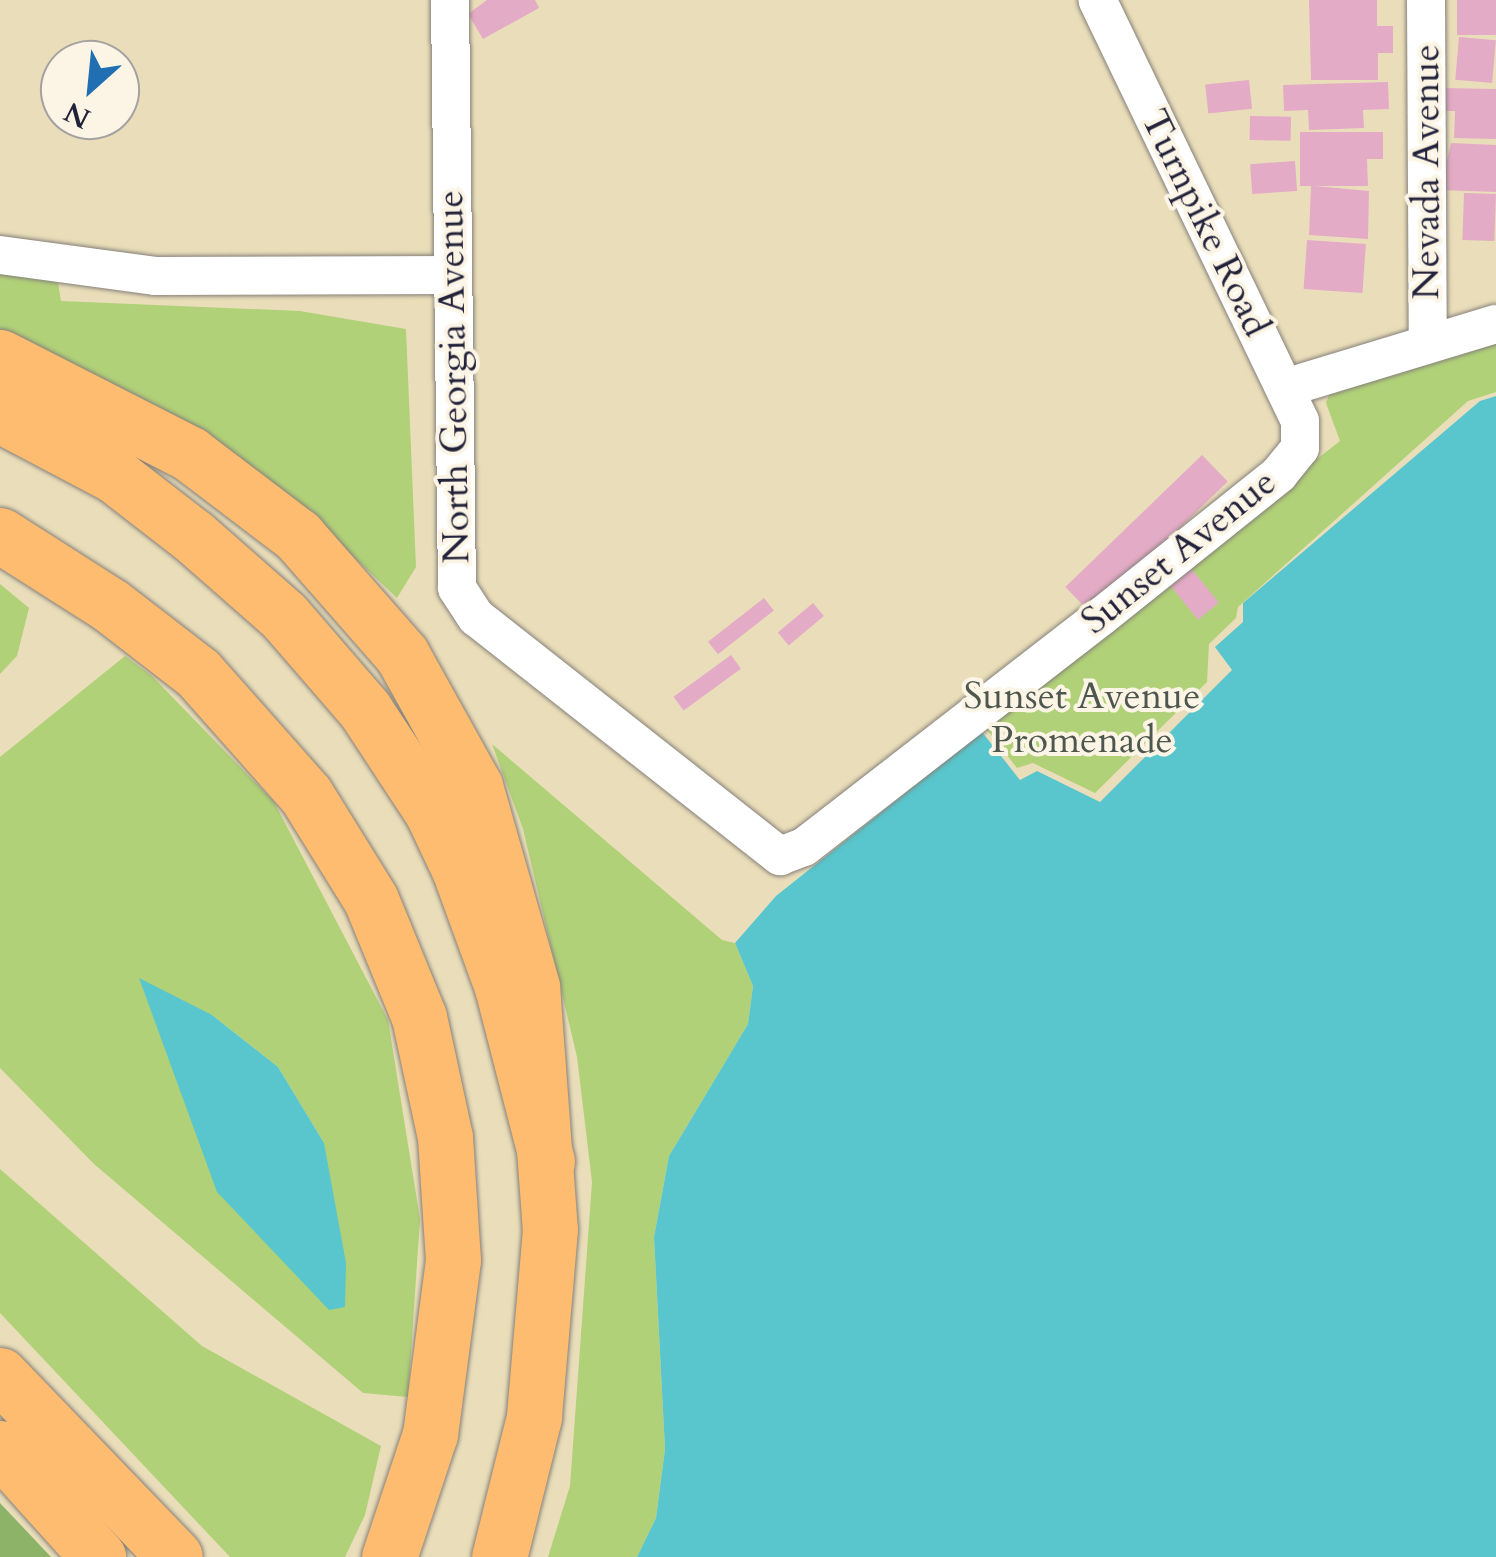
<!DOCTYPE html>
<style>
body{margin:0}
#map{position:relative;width:1496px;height:1557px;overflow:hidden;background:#eadeba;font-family:Cardo,serif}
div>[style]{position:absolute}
.green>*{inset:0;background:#b1d178}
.forest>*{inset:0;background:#8cb368}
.water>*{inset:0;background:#58c6cc}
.building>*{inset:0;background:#e4abc6;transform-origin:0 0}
.roads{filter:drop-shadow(0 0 2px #86807a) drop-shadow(0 0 2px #86807a)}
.minor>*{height:38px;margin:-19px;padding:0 19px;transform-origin:19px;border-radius:19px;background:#fff}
.trunk>*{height:55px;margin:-27.5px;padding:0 27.5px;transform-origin:27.5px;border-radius:27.5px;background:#fdbc70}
.motorway>*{height:55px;margin:-27.5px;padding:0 27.5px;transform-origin:27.5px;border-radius:27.5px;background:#fdbc70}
span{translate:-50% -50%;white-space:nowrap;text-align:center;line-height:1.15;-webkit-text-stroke:8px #fcf5e5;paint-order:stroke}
.street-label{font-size:38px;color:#22223b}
.park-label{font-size:38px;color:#4d574d}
.north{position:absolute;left:40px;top:40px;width:100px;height:100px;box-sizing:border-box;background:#fcf5e5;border:2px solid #a5a1a1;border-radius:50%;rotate:207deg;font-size:28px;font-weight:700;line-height:40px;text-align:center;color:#22223b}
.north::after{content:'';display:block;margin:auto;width:35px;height:45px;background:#1f6fb2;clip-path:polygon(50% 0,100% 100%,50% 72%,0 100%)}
</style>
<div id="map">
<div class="green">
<div style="clip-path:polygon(0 268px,58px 283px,61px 301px,300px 311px,406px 329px,416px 567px,397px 598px,291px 498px,0 335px)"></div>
<div style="clip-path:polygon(1496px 337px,1496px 392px,1468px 401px,1238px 607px,1236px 618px,1209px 644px,1207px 682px,1095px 793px,1033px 763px,1017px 768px,981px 722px,1340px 441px,1326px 403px,1332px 387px)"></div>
<div style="clip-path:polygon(0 584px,29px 608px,17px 656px,0 674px)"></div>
<div style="clip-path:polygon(evenodd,125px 656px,152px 676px,274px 802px,388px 1020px,420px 1219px,408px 1397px,363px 1393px,94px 1164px,0 1068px,0 757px,125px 656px,212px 1015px,278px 1067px,324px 1143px,212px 1015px)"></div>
<div style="clip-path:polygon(492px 744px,722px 940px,735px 943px,753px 986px,748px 1024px,669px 1156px,654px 1237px,665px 1449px,656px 1518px,637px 1557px,548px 1557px,570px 1486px,592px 1182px,577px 1057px,523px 829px)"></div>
<div style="clip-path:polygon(0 1169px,202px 1346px,381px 1446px,365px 1515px,345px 1557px,230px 1557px,0 1313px)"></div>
</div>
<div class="forest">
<div style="clip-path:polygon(0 1503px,51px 1557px,0 1557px)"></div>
</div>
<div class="water">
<div style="clip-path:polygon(1496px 396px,1496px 1557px,637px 1557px,656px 1518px,665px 1449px,654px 1237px,669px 1156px,748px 1024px,753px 986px,735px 943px,776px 896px,982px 732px,1020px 780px,1037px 771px,1100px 802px,1232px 670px,1215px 647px,1243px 622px,1243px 603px,1480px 401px)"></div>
<div style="clip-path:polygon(139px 978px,212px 1015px,278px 1067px,324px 1143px,346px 1263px,345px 1307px,329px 1310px,217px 1192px)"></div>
</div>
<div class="building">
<div style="clip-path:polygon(487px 0,535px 0,539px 8px,483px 39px,468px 14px)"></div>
<div style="clip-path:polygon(1309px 0,1377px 0,1377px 26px,1393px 26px,1393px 53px,1378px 53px,1378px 80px,1311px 80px)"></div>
<div style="left:1457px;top:0;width:39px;height:35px"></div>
<div style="left:1459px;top:37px;width:37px;height:43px;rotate:5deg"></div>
<div style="left:1249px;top:80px;width:29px;height:44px;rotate:84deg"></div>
<div style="clip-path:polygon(1388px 82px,1389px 109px,1363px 110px,1364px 128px,1309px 130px,1308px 110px,1284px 111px,1283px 85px)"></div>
<div style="clip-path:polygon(1443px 88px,1496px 89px,1496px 139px,1454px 138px,1455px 111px,1443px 111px)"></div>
<div style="left:1250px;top:116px;width:41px;height:24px;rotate:1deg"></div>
<div style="clip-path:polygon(1300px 132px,1383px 132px,1383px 159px,1367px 159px,1368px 186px,1315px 186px,1369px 191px,1368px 239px,1309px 235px,1311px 186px,1300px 186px)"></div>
<div style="clip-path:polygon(1451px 143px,1496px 145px,1496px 192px,1440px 190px)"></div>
<div style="left:1295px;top:161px;width:30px;height:45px;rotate:86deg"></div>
<div style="left:1464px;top:193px;width:32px;height:47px;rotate:2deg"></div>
<div style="left:1307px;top:240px;width:59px;height:49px;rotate:4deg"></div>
<div style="left:1202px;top:455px;width:37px;height:190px;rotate:46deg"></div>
<div style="left:1190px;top:567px;width:46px;height:27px;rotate:51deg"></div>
<div style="left:764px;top:598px;width:16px;height:71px;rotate:52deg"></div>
<div style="left:813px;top:603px;width:17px;height:46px;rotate:50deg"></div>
<div style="left:731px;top:655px;width:17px;height:71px;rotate:54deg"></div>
</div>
<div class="roads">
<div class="minor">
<div style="left:450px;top:0;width:588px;rotate:89.32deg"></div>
<div style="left:457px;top:588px;width:35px;rotate:57deg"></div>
<div style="left:476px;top:617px;width:387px;rotate:38.2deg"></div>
<div style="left:780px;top:856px;width:26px;rotate:-21deg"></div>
<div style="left:804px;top:847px;width:377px;rotate:-37.8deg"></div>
<div style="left:1102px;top:616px;width:227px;rotate:-38.7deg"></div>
<div style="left:1279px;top:474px;width:33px;rotate:-51deg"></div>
<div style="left:1300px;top:448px;width:27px;rotate:-90deg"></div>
<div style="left:1300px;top:421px;width:467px;rotate:-115.7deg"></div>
<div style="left:1426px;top:0;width:344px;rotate:89.7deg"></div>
<div style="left:0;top:255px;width:156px;rotate:7.7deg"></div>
<div style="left:155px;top:276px;width:298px;rotate:-0.2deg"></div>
<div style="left:1285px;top:388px;width:220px;rotate:-16.9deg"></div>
</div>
<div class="trunk">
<div style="left:0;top:357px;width:213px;rotate:27deg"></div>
<div style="left:190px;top:454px;width:136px;rotate:37.2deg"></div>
<div style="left:298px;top:536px;width:158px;rotate:48.8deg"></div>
<div style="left:402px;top:655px;width:150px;rotate:60.9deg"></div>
<div style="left:475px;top:786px;width:208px;rotate:74.1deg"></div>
<div style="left:532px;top:986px;width:244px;rotate:85.8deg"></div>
<div style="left:550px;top:1229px;width:189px;rotate:94.9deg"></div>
<div style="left:534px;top:1417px;width:144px;rotate:104deg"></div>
<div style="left:110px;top:605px;width:111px;rotate:37.7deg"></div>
<div style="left:198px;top:673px;width:163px;rotate:48.5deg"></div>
<div style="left:306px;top:795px;width:123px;rotate:58.2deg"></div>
<div style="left:371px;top:900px;width:126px;rotate:67.7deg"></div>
<div style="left:419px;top:1017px;width:123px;rotate:77.8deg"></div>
<div style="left:445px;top:1137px;width:123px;rotate:86.3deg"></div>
<div style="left:453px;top:1260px;width:176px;rotate:97.5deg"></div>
<div style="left:430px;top:1434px;width:130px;rotate:108.4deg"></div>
</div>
<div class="motorway">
<div style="left:0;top:415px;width:129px;rotate:27.8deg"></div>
<div style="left:114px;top:475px;width:100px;rotate:37.7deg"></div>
<div style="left:193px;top:536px;width:121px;rotate:41.3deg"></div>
<div style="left:284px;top:616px;width:124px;rotate:49.2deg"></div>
<div style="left:365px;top:710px;width:122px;rotate:56.7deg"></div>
<div style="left:432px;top:812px;width:63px;rotate:64.7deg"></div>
<div style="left:459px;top:869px;width:126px;rotate:70deg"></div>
<div style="left:502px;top:987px;width:180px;rotate:75.5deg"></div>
<div style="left:0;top:535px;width:130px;rotate:32.5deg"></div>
<div style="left:0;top:1375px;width:252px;rotate:46.1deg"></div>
<div style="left:0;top:1448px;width:147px;rotate:48deg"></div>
</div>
</div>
<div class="street-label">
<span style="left:1427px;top:172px;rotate:-90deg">Nevada Avenue</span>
<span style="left:1205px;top:223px;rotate:64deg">Turnpike Road</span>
<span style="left:454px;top:377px;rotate:-91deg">North Georgia Avenue</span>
<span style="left:1179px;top:552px;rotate:-39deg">Sunset Avenue</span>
</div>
<div class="park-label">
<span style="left:1082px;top:719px">Sunset Avenue<br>Promenade</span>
</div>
<div class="north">N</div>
</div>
